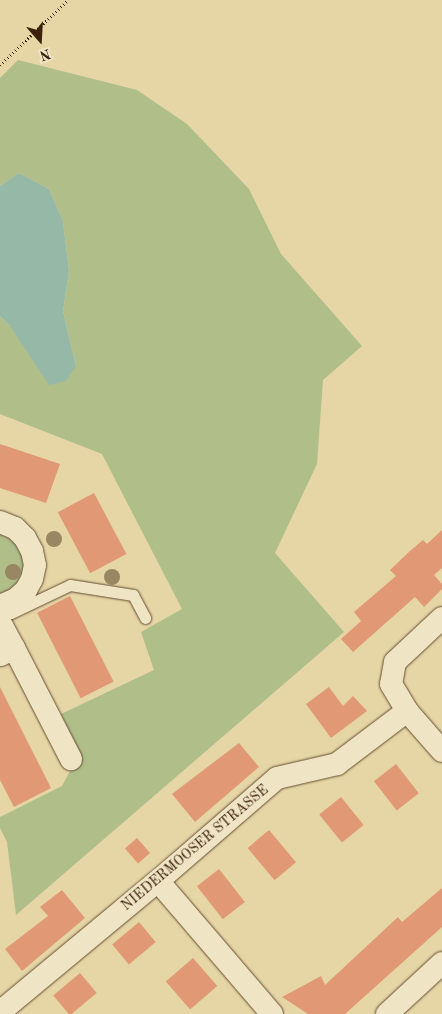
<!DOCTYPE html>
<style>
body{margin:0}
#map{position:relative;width:442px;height:1014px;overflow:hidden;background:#e6d5a5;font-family:"Old Standard TT",serif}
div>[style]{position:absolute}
.green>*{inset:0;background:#b0be8a}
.water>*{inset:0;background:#96b9a7}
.building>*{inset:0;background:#e09974;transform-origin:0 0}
.path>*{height:3px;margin-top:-1.5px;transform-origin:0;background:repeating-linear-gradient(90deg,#3c210b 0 1px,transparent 0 3.5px)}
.roads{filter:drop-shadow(0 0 1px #664e32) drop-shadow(0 0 1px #664e32)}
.lane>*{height:11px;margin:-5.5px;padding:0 5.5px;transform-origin:5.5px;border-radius:5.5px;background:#efe4c4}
.street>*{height:22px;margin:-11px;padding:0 11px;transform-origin:11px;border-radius:11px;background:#efe4c4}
.trees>*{width:16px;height:16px;margin:-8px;border-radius:50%;background:#988762}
span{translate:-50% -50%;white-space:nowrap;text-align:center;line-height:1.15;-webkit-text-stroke:5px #efe4c4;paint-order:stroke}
.street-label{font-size:14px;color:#3c210b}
.north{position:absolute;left:15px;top:15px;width:50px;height:50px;-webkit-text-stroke:4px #efe4c4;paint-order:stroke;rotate:161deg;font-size:14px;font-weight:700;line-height:20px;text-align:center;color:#3c210b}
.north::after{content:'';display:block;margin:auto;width:18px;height:22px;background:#3c210b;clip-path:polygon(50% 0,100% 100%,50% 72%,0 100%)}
</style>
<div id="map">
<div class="green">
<div style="clip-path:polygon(18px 60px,137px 90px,187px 124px,249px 189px,281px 254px,362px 346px,323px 380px,317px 464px,275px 553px,344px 632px,16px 915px,7px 842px,0 828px,0 817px,62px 786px,79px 754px,61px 714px,154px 670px,141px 632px,182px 609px,102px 454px,0 414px,0 316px,10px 326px,76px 366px,63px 311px,69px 271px,63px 221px,49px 189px,19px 173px,0 186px,0 78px)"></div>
<div style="clip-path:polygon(0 534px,14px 541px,20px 548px,26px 566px,21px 584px,0 599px)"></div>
</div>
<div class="water">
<div style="clip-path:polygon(19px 173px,49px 189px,63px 221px,69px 271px,63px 311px,76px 366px,66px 381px,49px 385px,10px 326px,0 316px,0 186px)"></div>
</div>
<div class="building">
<div style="clip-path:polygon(0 444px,60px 464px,46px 503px,0 488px)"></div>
<div style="left:94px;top:493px;width:69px;height:41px;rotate:62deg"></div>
<div style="clip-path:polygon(442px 530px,442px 568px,434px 575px,442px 584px,442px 589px,424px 607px,415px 597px,353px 652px,341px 639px,361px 621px,354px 612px,396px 576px,390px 570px,410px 551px,423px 540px,427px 544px)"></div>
<div style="left:70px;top:596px;width:96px;height:37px;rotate:63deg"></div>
<div style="clip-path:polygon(0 687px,51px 788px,14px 807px,0 780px)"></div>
<div style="clip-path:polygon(329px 687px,343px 706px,353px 696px,367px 711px,331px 738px,306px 704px)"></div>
<div style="clip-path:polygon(239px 743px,259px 767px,195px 822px,172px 794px)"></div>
<div style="left:396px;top:764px;width:37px;height:28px;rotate:52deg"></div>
<div style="left:341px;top:797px;width:36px;height:28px;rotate:51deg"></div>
<div style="left:269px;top:830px;width:42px;height:28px;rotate:50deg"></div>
<div style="left:137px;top:838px;width:20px;height:16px;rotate:49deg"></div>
<div style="left:219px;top:869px;width:42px;height:28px;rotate:52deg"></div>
<div style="clip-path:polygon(442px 888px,442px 927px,345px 1014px,308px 1014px,282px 997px,321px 976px,325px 985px,398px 917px,402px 922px)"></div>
<div style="clip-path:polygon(62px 890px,85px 918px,22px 971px,5px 949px,48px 916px,40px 907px)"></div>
<div style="left:139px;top:922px;width:26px;height:35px;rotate:50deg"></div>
<div style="left:193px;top:958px;width:37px;height:36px;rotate:49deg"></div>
<div style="left:80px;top:973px;width:26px;height:35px;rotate:50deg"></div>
</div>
<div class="path">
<div style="left:0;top:65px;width:94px;rotate:-43.7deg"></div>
</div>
<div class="roads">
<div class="lane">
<div style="left:11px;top:613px;width:65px;rotate:-25.4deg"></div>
<div style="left:70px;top:585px;width:64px;rotate:9deg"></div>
<div style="left:133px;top:595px;width:26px;rotate:62deg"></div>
</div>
<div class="street">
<div style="left:0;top:522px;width:16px;rotate:22deg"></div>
<div style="left:15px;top:528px;width:14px;rotate:45deg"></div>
<div style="left:25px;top:538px;width:15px;rotate:62deg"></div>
<div style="left:32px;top:551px;width:14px;rotate:78deg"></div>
<div style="left:35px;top:565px;width:14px;rotate:102deg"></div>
<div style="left:32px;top:579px;width:13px;rotate:119deg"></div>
<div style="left:26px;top:590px;width:13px;rotate:138deg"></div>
<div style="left:16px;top:599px;width:17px;rotate:156deg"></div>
<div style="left:442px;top:618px;width:64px;rotate:136.9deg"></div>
<div style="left:395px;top:662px;width:22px;rotate:100deg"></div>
<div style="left:391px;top:684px;width:31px;rotate:59deg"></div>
<div style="left:407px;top:711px;width:53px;rotate:48.8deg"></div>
<div style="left:0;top:622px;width:30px;rotate:62deg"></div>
<div style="left:14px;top:648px;width:15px;rotate:152deg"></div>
<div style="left:14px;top:648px;width:125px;rotate:62.8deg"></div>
<div style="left:158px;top:881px;width:175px;rotate:49.4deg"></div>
<div style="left:0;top:1012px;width:205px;rotate:-39.7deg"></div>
<div style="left:158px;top:881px;width:157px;rotate:-40.9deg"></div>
<div style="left:277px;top:778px;width:62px;rotate:-13.1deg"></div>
<div style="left:337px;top:764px;width:88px;rotate:-37.1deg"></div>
<div style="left:387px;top:1014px;width:75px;rotate:-42.8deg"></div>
</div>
</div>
<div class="trees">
<div style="left:54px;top:539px"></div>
<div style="left:13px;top:572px"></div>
<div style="left:112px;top:577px"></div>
</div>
<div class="street-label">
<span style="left:195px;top:848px;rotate:-40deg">NIEDERMOOSER STRASSE</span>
</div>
<div class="north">N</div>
</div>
